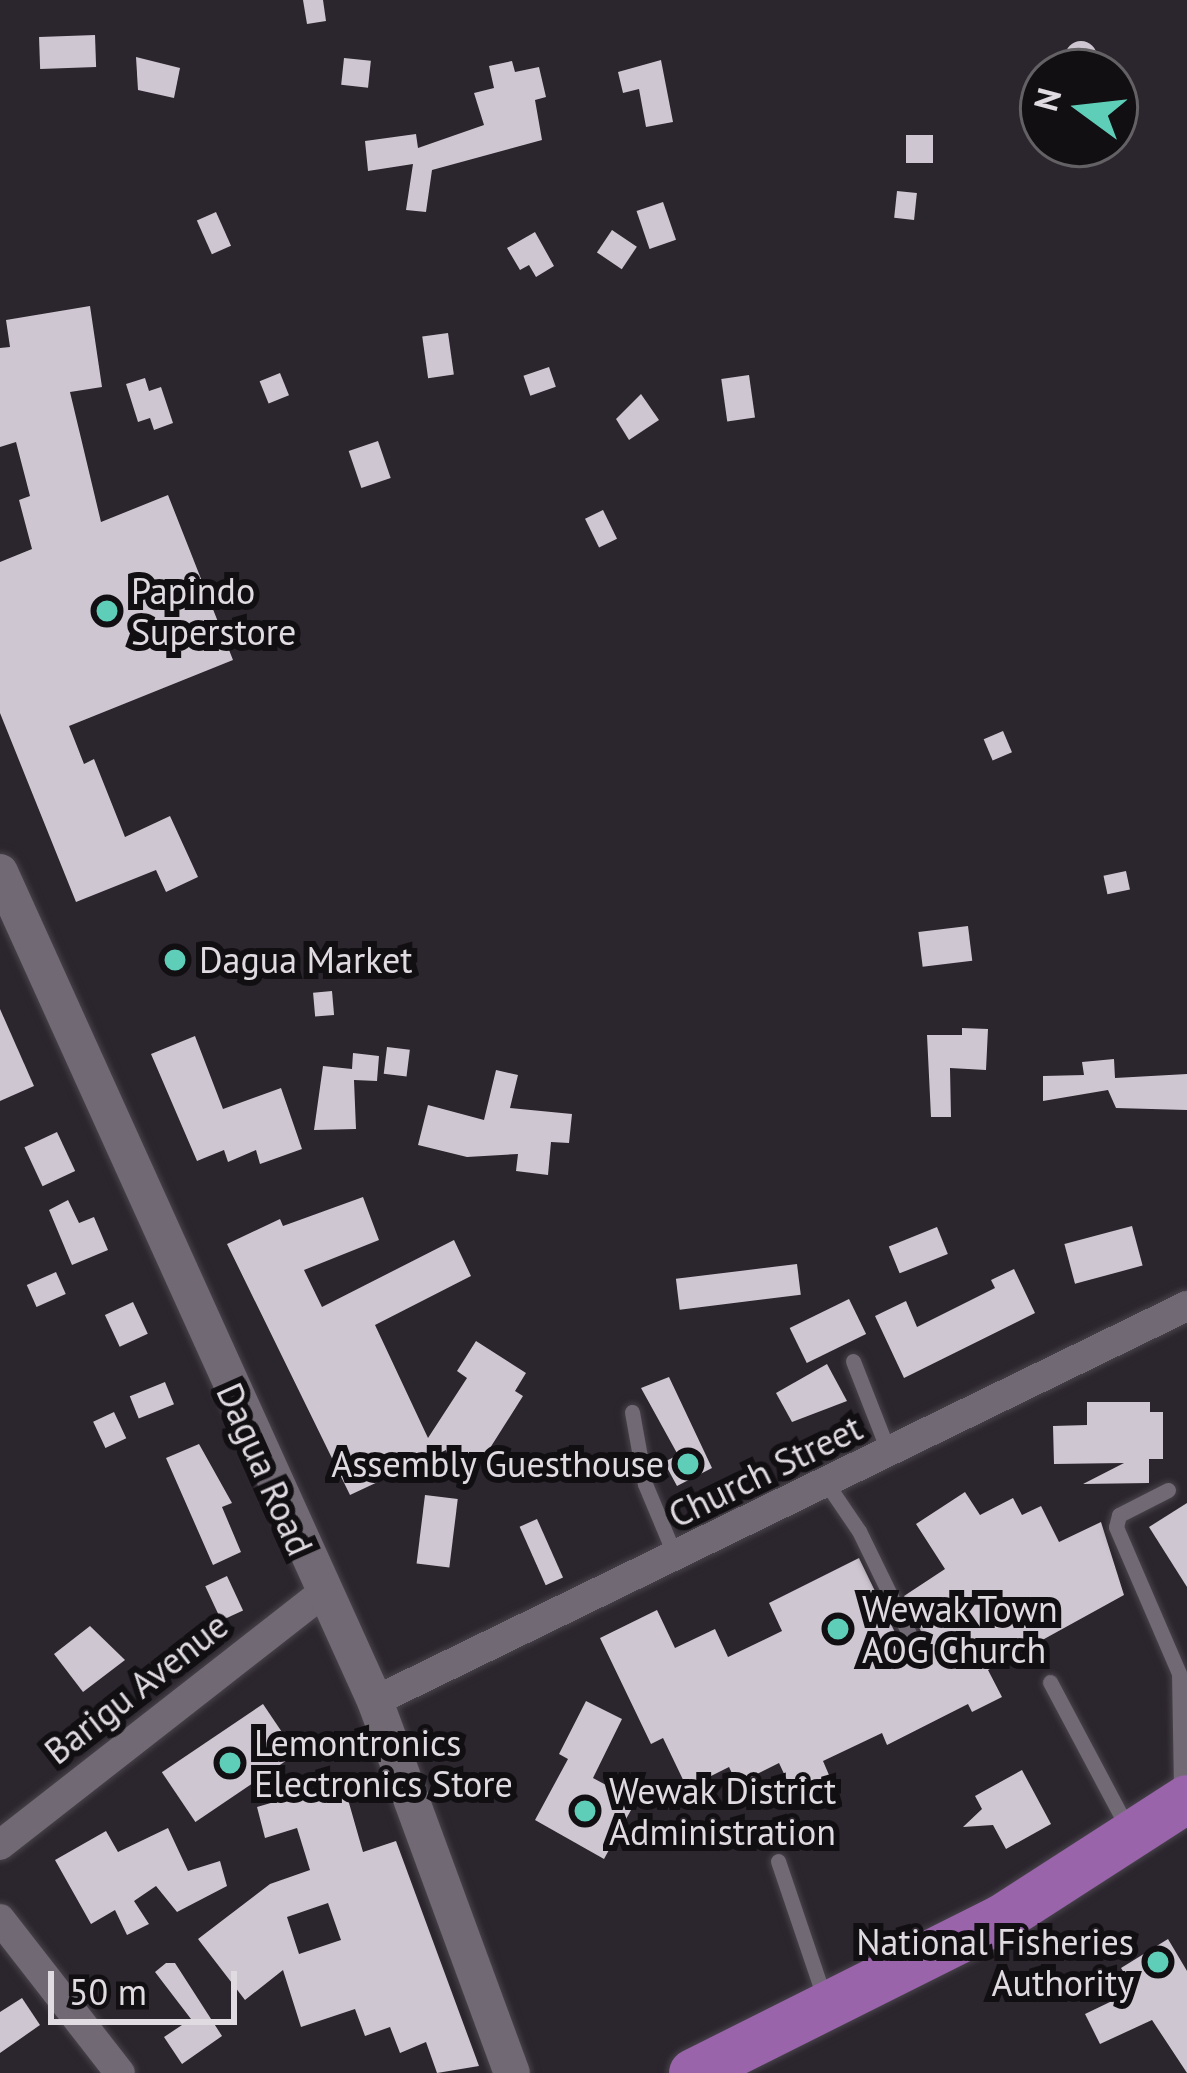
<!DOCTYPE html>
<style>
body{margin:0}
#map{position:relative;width:1187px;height:2073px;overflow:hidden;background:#2b252d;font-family:"PT Sans",sans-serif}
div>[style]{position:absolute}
.building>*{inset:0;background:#cec6d1;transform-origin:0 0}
.round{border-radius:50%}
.roads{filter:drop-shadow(0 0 3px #48434b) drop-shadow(0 0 3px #48434b)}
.service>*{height:15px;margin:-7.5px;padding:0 7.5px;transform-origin:7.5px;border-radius:7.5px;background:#716974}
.minor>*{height:30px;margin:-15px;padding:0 15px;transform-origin:15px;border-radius:15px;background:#716974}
.tertiary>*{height:36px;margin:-18px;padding:0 18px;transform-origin:18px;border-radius:18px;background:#716974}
.primary>*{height:48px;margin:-24px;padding:0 24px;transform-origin:24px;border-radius:24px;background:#9964aa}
.dots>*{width:33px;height:33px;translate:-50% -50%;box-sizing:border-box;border:6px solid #120f13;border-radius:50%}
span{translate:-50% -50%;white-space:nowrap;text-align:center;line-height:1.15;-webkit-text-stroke:12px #120f13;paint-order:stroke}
.poi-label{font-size:36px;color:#e0dbe1}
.left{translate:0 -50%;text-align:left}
.right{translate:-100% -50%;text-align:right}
.street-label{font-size:36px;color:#e0dbe1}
.north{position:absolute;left:1019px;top:48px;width:120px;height:120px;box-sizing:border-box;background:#120f13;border:3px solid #646165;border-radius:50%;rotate:285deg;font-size:33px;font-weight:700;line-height:48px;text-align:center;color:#e0dbe1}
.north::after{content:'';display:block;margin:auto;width:42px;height:54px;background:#5eceb8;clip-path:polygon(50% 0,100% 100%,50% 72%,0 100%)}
.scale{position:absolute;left:48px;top:1971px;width:189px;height:54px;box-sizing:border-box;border:6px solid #e0dbe1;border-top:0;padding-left:15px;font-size:36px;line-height:42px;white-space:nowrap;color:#e0dbe1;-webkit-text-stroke:9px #120f13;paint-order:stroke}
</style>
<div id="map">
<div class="building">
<div style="clip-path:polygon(303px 0,323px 0,326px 21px,307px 24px)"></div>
<div style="left:95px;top:35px;width:32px;height:56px;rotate:88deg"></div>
<div class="round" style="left:1065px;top:41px;width:32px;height:32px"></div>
<div style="clip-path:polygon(136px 57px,180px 68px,174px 98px,138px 90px)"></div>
<div style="left:344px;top:58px;width:27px;height:27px;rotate:6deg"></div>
<div style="clip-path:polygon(661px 60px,673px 122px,646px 127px,639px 89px,623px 93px,618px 72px)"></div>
<div style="clip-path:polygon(512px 61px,515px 72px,539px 67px,546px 97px,535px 100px,542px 140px,432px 170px,426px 212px,406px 210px,413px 164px,368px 171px,365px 141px,416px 134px,418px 148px,484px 125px,474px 93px,494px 88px,489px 66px)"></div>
<div style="left:906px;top:135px;width:27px;height:28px"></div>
<div style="left:897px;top:191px;width:20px;height:27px;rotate:6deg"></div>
<div style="left:663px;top:202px;width:40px;height:28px;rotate:71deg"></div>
<div style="left:216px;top:212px;width:37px;height:21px;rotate:66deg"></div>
<div style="left:612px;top:230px;width:30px;height:27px;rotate:34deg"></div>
<div style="clip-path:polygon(535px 232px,554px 266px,536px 277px,529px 265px,520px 270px,507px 248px)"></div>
<div style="clip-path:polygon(90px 306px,102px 387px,70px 392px,101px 522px,168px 495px,233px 660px,69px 726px,84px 764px,94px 759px,125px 837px,170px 816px,198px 877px,166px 892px,156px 870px,76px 902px,0 713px,0 562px,32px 549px,19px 500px,30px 496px,16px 442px,0 447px,0 348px,10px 347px,6px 320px)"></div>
<div style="left:448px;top:333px;width:42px;height:26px;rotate:82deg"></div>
<div style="left:549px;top:367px;width:21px;height:27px;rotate:71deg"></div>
<div style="left:280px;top:373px;width:24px;height:22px;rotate:68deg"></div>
<div style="left:749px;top:375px;width:43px;height:28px;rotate:82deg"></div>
<div style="clip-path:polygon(145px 378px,149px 391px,161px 387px,173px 423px,154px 430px,150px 418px,138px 422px,126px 384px)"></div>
<div style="clip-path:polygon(641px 394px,659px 420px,629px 440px,616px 419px)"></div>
<div style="left:378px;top:441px;width:39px;height:31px;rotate:71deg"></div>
<div style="left:603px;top:510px;width:32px;height:20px;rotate:64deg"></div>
<div style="left:1003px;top:731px;width:23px;height:21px;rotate:67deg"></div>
<div style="left:1126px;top:871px;width:19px;height:23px;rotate:78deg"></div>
<div style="left:968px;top:926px;width:35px;height:50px;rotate:83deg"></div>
<div style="left:332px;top:991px;width:24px;height:19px;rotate:85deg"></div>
<div style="clip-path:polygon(0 1009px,34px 1086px,0 1101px)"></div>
<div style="clip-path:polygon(962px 1028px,988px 1029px,986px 1070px,950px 1068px,951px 1117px,931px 1117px,927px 1035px,962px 1035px)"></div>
<div style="clip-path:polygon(195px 1036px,223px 1109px,281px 1088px,302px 1149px,260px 1164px,256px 1150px,228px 1162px,224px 1150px,197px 1161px,151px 1054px)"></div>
<div style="left:387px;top:1047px;width:23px;height:27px;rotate:7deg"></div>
<div style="clip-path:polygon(353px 1053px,379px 1056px,377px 1081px,354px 1080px,356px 1129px,314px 1130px,323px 1066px,352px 1069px)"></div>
<div style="clip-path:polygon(1114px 1059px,1115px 1078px,1187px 1074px,1187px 1110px,1116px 1108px,1108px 1090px,1043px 1101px,1043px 1076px,1084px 1075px,1082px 1062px)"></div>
<div style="clip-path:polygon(496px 1070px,518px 1075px,510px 1108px,572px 1114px,569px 1143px,551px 1142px,548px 1175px,516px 1171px,518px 1154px,467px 1157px,418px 1145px,428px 1105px,484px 1120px)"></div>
<div style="left:57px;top:1132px;width:43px;height:36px;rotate:65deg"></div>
<div style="clip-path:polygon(363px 1197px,379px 1240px,304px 1270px,322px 1307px,454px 1240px,471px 1276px,375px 1325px,428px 1438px,467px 1378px,457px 1371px,476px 1341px,526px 1373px,515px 1391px,523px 1396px,478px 1467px,455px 1476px,446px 1450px,350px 1495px,227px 1244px,280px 1219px,283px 1226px)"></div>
<div style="clip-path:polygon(68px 1200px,79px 1223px,94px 1217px,108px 1250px,72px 1265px,49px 1210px)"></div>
<div style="left:1132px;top:1226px;width:41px;height:70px;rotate:75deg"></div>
<div style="left:937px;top:1227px;width:29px;height:52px;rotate:68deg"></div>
<div style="left:797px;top:1264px;width:31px;height:122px;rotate:83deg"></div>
<div style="clip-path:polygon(1014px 1269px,1035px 1313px,904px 1378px,875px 1316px,906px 1301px,917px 1327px,995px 1288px,991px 1280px)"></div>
<div style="left:56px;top:1272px;width:24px;height:32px;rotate:66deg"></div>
<div style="left:849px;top:1299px;width:39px;height:66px;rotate:64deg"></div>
<div style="left:133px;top:1302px;width:35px;height:31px;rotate:65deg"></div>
<div style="clip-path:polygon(827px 1364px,847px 1401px,792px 1422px,776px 1393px)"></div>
<div style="clip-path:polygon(669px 1377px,712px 1468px,677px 1486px,664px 1462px,678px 1455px,641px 1388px)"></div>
<div style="left:165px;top:1382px;width:24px;height:38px;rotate:68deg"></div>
<div style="clip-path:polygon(1087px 1402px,1150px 1402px,1150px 1412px,1163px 1412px,1163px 1459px,1149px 1459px,1149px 1483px,1083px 1484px,1124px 1463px,1054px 1464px,1053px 1426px,1087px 1425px)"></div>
<div style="left:114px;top:1412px;width:29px;height:23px;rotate:65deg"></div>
<div style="clip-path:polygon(199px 1444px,232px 1503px,222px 1507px,241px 1552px,213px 1565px,166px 1458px)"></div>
<div style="clip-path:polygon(965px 1492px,980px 1515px,1013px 1498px,1022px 1515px,1041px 1506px,1059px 1542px,1101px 1522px,1124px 1595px,988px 1670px,1002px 1697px,972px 1712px,968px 1704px,887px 1745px,882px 1733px,823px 1761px,829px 1775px,793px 1793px,779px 1763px,737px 1784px,729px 1767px,687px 1788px,663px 1738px,651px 1744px,600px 1638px,657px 1610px,675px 1648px,715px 1629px,728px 1657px,782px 1631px,769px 1603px,859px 1558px,905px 1653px,920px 1659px,927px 1644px,904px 1596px,945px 1569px,916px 1524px)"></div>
<div style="left:425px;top:1495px;width:33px;height:69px;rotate:7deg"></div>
<div style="clip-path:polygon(1187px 1503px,1187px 1587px,1149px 1527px)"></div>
<div style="left:537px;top:1519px;width:64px;height:19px;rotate:66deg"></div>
<div style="left:227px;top:1576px;width:38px;height:24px;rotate:65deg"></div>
<div style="clip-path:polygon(90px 1626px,125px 1660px,83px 1692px,54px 1654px)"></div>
<div style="clip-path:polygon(586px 1701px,622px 1719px,593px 1778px,636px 1801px,604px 1859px,535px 1820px,568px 1759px,559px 1754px)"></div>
<div style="left:263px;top:1704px;width:60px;height:122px;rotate:56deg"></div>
<div style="clip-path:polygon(1022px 1770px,1051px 1824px,1006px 1849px,993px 1825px,963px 1827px,982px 1809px,975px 1796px)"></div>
<div style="clip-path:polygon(evenodd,343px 1782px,363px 1852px,396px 1841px,479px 2066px,437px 2073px,426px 2042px,400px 2053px,390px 2027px,365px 2036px,355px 2009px,301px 2027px,283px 1970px,245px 2000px,198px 1939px,270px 1884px,310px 1870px,297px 1828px,265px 1838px,257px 1807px,343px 1782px,328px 1903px,341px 1940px,299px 1954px,287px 1917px,328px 1903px)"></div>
<div style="clip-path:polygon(168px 1828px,188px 1871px,220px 1861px,227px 1886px,177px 1912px,156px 1886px,134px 1901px,149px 1924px,127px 1935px,115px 1910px,91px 1924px,55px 1860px,106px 1831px,118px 1852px)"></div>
<div style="clip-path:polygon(1168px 1939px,1187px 1971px,1187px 2073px,1152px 2020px,1100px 2044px,1085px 2014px,1135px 1990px,1121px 1968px)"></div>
<div style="clip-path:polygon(166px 1963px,175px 1963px,222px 2036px,182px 2064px,164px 2037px,191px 2019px,155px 1972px)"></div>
<div style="clip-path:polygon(22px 1998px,40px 2025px,0 2053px,0 2012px)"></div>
</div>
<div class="roads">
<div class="service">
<div style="left:853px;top:1361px;width:99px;rotate:68.6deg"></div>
<div style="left:632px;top:1412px;width:73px;rotate:79.8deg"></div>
<div style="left:645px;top:1484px;width:80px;rotate:67.3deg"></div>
<div style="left:827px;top:1484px;width:57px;rotate:55.8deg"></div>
<div style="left:859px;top:1531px;width:130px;rotate:64deg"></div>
<div style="left:1168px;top:1490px;width:55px;rotate:153deg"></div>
<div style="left:1119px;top:1515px;width:12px;rotate:104deg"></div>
<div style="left:1116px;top:1527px;width:159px;rotate:66.7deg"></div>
<div style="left:1179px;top:1673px;width:120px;rotate:89deg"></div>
<div style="left:1050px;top:1682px;width:164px;rotate:62deg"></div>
<div style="left:778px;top:1861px;width:144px;rotate:71.3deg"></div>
</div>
<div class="minor">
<div style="left:375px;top:1701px;width:903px;rotate:-25.94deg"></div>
<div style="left:0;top:1845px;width:407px;rotate:-38deg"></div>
<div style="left:0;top:1919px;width:195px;rotate:52.1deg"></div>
</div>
<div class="tertiary">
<div style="left:0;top:872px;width:910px;rotate:65.66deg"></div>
<div style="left:375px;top:1701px;width:396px;rotate:69.8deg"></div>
</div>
<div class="primary">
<div style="left:693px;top:2073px;width:344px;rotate:-26.6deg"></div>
<div style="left:1001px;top:1919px;width:221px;rotate:-32.8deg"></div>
</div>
</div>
<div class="dots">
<div style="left:107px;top:611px;background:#5eceb8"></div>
<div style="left:175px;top:960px;background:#5eceb8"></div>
<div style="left:688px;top:1464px;background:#5eceb8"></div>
<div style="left:838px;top:1629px;background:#5eceb8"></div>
<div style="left:230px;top:1763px;background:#5eceb8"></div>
<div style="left:585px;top:1811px;background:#5eceb8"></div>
<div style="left:1158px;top:1962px;background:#5eceb8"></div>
</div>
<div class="poi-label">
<span class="left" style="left:131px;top:611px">Papindo<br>Superstore</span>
<span class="left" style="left:199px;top:960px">Dagua Market</span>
<span class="right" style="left:664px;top:1464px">Assembly Guesthouse</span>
<span class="left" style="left:862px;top:1629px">Wewak Town<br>AOG Church</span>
<span class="left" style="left:254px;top:1763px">Lemontronics<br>Electronics Store</span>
<span class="left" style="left:609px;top:1811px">Wewak District<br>Administration</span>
<span class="right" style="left:1134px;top:1962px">National Fisheries<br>Authority</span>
</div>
<div class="street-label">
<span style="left:265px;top:1469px;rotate:66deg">Dagua Road</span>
<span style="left:765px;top:1471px;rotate:-26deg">Church Street</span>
<span style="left:136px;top:1688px;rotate:-38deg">Barigu Avenue</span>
</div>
<div class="north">N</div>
<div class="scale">50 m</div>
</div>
